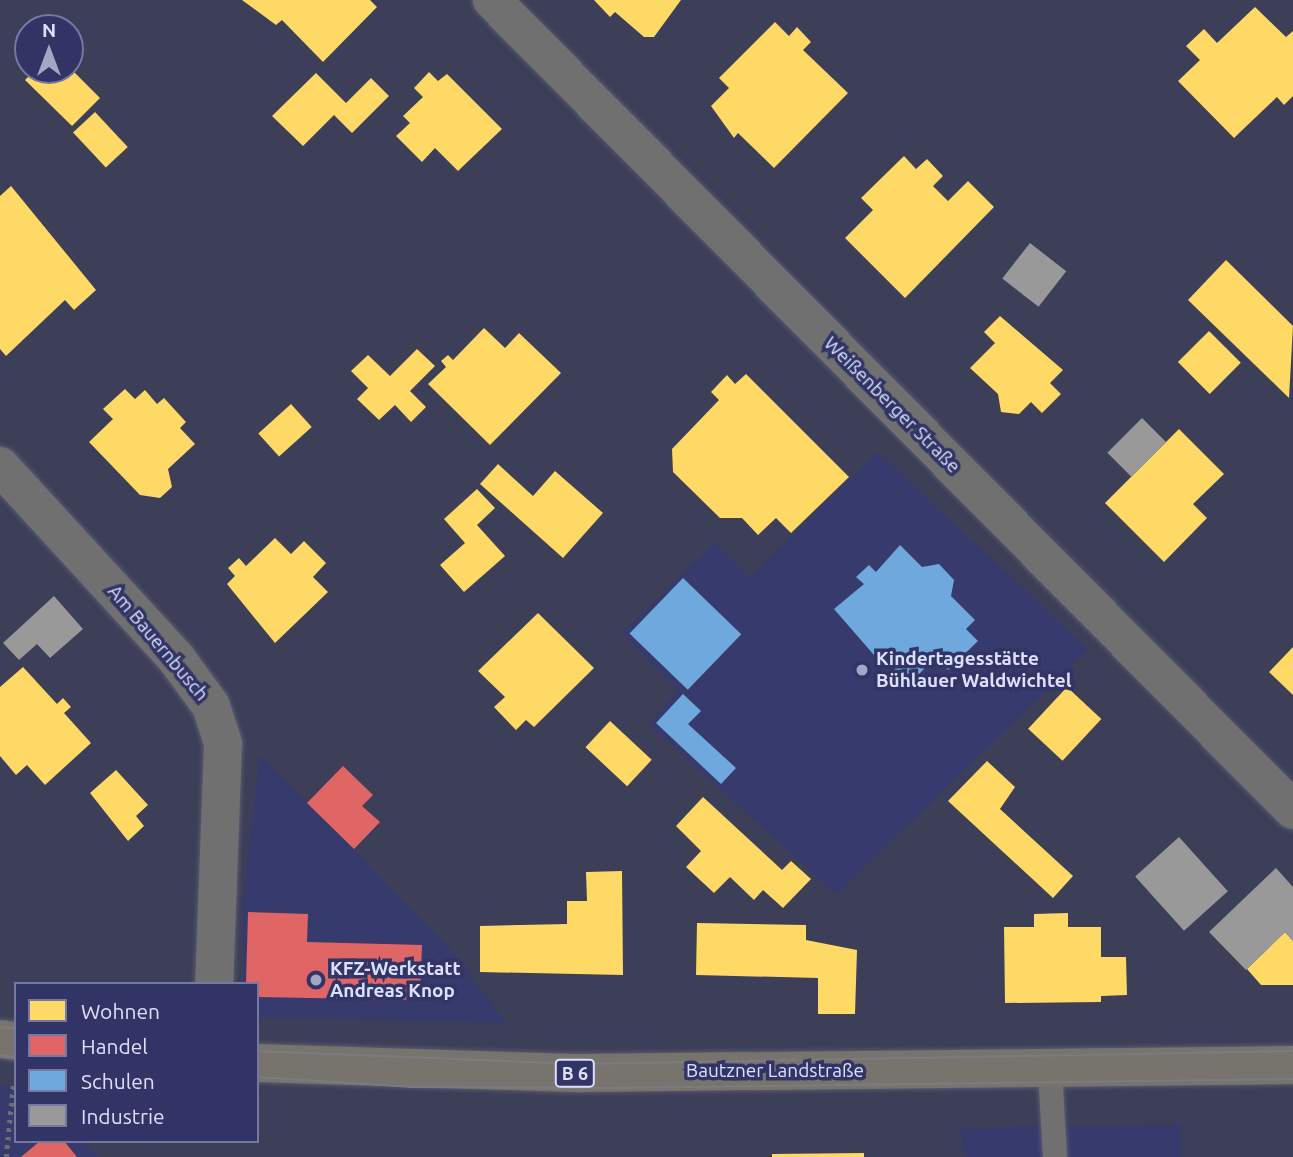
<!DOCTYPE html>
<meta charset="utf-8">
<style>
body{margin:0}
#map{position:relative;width:1293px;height:1157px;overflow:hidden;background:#3d3e58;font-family:Ubuntu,sans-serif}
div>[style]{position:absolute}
.built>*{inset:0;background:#373a6d}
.homes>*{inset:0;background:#ffd966;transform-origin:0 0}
.shops>*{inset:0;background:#e06666}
.schools>*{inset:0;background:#6fa8dc;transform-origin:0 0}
.industry>*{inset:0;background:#999;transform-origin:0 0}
.path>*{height:4.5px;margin-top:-2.25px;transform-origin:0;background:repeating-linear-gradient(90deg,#6d6d72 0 3.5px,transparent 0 8.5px)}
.roads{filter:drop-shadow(0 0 2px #595a70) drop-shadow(0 0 2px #595a70)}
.service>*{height:24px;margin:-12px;padding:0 12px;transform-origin:12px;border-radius:12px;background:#717070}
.minor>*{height:38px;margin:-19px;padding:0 19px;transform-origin:19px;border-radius:19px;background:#717070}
.primary>*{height:38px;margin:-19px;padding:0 19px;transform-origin:19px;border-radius:19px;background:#76746d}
.tram>*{height:2px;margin:-1px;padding:0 1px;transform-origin:1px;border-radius:1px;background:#7c7c80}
.dots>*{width:19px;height:19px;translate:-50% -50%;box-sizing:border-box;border:4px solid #313464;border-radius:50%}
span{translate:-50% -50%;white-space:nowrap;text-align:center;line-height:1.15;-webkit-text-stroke:7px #313464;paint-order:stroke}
.shield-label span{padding:2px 5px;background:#313464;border:2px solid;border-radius:5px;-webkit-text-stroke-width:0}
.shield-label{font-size:18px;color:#dbe0fe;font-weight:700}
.street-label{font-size:19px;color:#dbe0fe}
.poi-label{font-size:19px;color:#dbe0fe;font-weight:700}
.left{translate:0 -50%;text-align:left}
.legend{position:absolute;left:14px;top:982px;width:245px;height:161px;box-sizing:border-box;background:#313464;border:2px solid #7579a2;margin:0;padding:9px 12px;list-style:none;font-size:21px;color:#dbe0fe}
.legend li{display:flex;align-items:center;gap:14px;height:35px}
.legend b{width:35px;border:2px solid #7579a2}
.north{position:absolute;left:14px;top:14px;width:70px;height:70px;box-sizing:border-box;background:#313464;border:2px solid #7579a2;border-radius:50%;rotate:0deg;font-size:19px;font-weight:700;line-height:28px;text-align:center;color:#dbe0fe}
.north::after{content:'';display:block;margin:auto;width:24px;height:32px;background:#a4a7c4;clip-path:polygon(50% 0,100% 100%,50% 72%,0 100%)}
</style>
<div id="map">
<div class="built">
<div style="clip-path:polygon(877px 452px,1088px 649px,837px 895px,649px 724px,678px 691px,622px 633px,714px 543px,750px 577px)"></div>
<div style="clip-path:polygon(260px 755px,447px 945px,507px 1023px,257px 1017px,257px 984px,244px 984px,243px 903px)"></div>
<div style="clip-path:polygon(0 1085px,16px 1086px,16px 1141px,84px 1141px,98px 1157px,0 1157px)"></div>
<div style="clip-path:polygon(1181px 1124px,1181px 1157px,965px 1157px,960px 1128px)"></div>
</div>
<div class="homes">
<div style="clip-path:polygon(242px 0,370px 0,377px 7px,323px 62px,282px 20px,276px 25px)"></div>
<div style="clip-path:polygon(594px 0,681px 0,654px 37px,644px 37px,615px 12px,610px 17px)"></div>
<div style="clip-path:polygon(1255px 7px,1286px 37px,1293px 31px,1293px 96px,1284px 105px,1277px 97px,1234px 138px,1178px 81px,1200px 60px,1186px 46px,1204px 29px,1217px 43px)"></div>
<div style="clip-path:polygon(775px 22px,789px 36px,797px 27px,811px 42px,803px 50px,848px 93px,774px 168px,738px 133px,734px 138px,711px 106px,729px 88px,719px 78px)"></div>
<div style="clip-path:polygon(70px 68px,100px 98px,72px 126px,25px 80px,35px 70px)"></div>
<div style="clip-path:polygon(429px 72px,438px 81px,447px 74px,502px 129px,458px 171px,435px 148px,422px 162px,396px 136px,410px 123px,403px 116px,423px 97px,414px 88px)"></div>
<div style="clip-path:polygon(316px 73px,346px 103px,371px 78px,389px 96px,352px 133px,334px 115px,303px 146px,272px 116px)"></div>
<div style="left:95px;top:112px;width:48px;height:30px;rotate:47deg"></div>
<div style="clip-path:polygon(904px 156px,916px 169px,927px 159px,943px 176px,933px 186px,948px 201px,968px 181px,994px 207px,905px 298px,845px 238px,873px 210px,861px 198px)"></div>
<div style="clip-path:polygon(11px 186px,96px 290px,74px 310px,65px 300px,6px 356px,0 349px,0 196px)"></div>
<div style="clip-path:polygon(1226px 260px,1293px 326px,1289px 398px,1188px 300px)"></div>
<div style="clip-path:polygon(1000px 316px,1063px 370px,1050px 383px,1061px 394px,1042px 413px,1031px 402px,1019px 414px,1001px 412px,998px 394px,970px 368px,995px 343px,984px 332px)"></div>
<div style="clip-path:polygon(484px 328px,505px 348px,519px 333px,561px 373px,490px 445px,428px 384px,446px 367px,441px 361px,448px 355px,453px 360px)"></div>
<div style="left:1209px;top:331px;width:45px;height:44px;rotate:45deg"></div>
<div style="clip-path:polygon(417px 349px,435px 366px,410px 391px,426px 407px,411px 422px,395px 405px,379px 420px,357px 399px,368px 388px,351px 371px,368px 355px,390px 376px)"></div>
<div style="clip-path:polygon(746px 374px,849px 477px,791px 533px,776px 518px,758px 535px,742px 518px,720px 518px,673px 472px,672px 449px,719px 400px,711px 392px,727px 375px,735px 384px)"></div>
<div style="clip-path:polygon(125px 389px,135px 399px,145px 390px,157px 404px,164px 398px,186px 422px,180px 428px,195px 444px,168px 469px,172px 487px,160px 498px,140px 495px,89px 442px,113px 419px,103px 409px)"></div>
<div style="left:291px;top:404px;width:31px;height:44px;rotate:48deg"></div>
<div style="clip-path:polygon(1179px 429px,1224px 474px,1193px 504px,1207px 518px,1164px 562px,1105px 503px)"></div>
<div style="clip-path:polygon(498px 464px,533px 496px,555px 471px,603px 513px,563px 558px,480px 484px)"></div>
<div style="clip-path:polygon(477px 489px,495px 508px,477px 525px,505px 556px,464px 592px,440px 565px,465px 543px,444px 519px)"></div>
<div style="clip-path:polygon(275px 538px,291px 554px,304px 541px,326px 563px,313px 577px,328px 592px,275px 643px,227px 584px,235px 576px,228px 568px,239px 558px,246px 566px)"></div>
<div style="clip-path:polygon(538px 613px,594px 668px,534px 727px,526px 720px,516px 730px,494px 707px,505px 697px,478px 671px)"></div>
<div style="clip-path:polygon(1293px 647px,1293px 695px,1269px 672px)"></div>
<div style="clip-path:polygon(23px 667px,57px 704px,63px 698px,71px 707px,64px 713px,91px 743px,45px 785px,27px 765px,16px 775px,0 756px,0 687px)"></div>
<div style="left:1067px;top:687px;width:47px;height:57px;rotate:43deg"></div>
<div style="left:610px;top:721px;width:57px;height:36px;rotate:43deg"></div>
<div style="clip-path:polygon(987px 761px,1015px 787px,1000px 809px,1073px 876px,1053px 898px,948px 801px)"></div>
<div style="clip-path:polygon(116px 770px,148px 805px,136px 816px,144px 826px,128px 841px,90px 793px)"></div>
<div style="clip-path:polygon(703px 797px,782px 870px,791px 861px,811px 879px,783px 908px,763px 890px,754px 900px,730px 877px,714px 893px,686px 867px,701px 851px,676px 826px)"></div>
<div style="clip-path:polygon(622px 871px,623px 975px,480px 972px,480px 926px,567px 924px,567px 901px,587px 901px,586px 872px)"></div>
<div style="clip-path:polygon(1068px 913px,1068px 927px,1101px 927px,1101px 957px,1126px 957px,1127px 995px,1101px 996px,1101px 1002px,1005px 1003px,1004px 927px,1034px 927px,1034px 914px)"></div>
<div style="clip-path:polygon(697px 923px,806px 925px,806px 940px,857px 950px,855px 1014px,818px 1014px,818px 978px,696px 975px)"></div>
<div style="clip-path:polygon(1285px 932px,1293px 941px,1293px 985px,1261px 985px,1247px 969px)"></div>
<div style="clip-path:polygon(864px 1153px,864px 1157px,772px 1157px,772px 1154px)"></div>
</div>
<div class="shops">
<div style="clip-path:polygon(343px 766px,373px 795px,362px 806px,380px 822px,354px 849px,307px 803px)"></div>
<div style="clip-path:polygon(248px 912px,308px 914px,307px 942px,422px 945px,420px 1000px,257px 997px,257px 984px,246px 984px)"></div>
<div style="clip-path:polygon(40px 1141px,64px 1141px,77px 1157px,21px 1157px)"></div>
</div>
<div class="schools">
<div style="clip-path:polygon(900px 545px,922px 567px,939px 564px,954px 580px,951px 596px,975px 620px,966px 629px,978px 641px,948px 670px,936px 657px,909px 684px,883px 658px,880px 662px,834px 609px,864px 584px,856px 577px,869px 565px,876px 572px)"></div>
<div style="left:683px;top:578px;width:81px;height:77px;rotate:44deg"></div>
<div style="clip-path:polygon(683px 694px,701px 711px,688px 724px,736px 768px,721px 784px,656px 723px)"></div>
</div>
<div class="industry">
<div style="left:1030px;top:243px;width:46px;height:45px;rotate:38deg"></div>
<div style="left:1142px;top:418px;width:34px;height:49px;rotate:45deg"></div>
<div style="clip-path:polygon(54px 596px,83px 629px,50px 658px,37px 644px,19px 660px,3px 643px)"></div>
<div style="left:1179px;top:837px;width:73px;height:59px;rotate:48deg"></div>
<div style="clip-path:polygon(1276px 868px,1293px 887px,1293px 941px,1285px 932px,1246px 970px,1209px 932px)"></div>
</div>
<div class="path">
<div style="left:6px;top:1157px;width:72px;rotate:-84.4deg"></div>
</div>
<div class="roads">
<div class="service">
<div style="left:1050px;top:1070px;width:87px;rotate:86.7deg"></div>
</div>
<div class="minor">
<div style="left:492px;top:0;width:1139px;rotate:45.32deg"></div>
<div style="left:0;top:466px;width:260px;rotate:47.5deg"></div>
<div style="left:176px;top:658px;width:59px;rotate:53.9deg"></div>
<div style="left:211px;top:706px;width:40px;rotate:72deg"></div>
<div style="left:223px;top:744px;width:240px;rotate:92.1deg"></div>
</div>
<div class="primary">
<div style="left:0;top:1039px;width:16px;rotate:7deg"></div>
<div style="left:257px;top:1063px;width:324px;rotate:1.8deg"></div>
<div style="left:581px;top:1073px;width:712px;rotate:-0.64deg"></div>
</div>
</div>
<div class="tram">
<div style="left:0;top:1027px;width:16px;rotate:4deg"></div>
<div style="left:257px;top:1051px;width:322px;rotate:2.3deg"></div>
<div style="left:579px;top:1064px;width:714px;rotate:-1.04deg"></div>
<div style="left:0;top:1055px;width:16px;rotate:7deg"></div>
<div style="left:257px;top:1077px;width:153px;rotate:3.7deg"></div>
<div style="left:410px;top:1087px;width:198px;rotate:0.3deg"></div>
<div style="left:608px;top:1088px;width:685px;rotate:-0.75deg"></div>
</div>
<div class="dots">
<div style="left:862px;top:670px;background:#a4a7c4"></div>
<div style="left:316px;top:980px;background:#a4a7c4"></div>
</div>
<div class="shield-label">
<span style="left:575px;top:1073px">B 6</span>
</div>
<div class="street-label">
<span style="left:892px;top:405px;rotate:45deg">Weißenberger Straße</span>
<span style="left:158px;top:643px;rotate:50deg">Am Bauernbusch</span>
<span style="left:775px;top:1071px">Bautzner Landstraße</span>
</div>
<div class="poi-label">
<span class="left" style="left:876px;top:670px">Kindertagesstätte<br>Bühlauer Waldwichtel</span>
<span class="left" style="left:330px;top:980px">KFZ-Werkstatt<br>Andreas Knop</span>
</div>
<ul class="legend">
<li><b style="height:19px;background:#ffd966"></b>Wohnen</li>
<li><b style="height:19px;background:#e06666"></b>Handel</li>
<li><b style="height:19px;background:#6fa8dc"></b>Schulen</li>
<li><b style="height:19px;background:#999"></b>Industrie</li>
</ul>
<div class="north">N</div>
</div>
